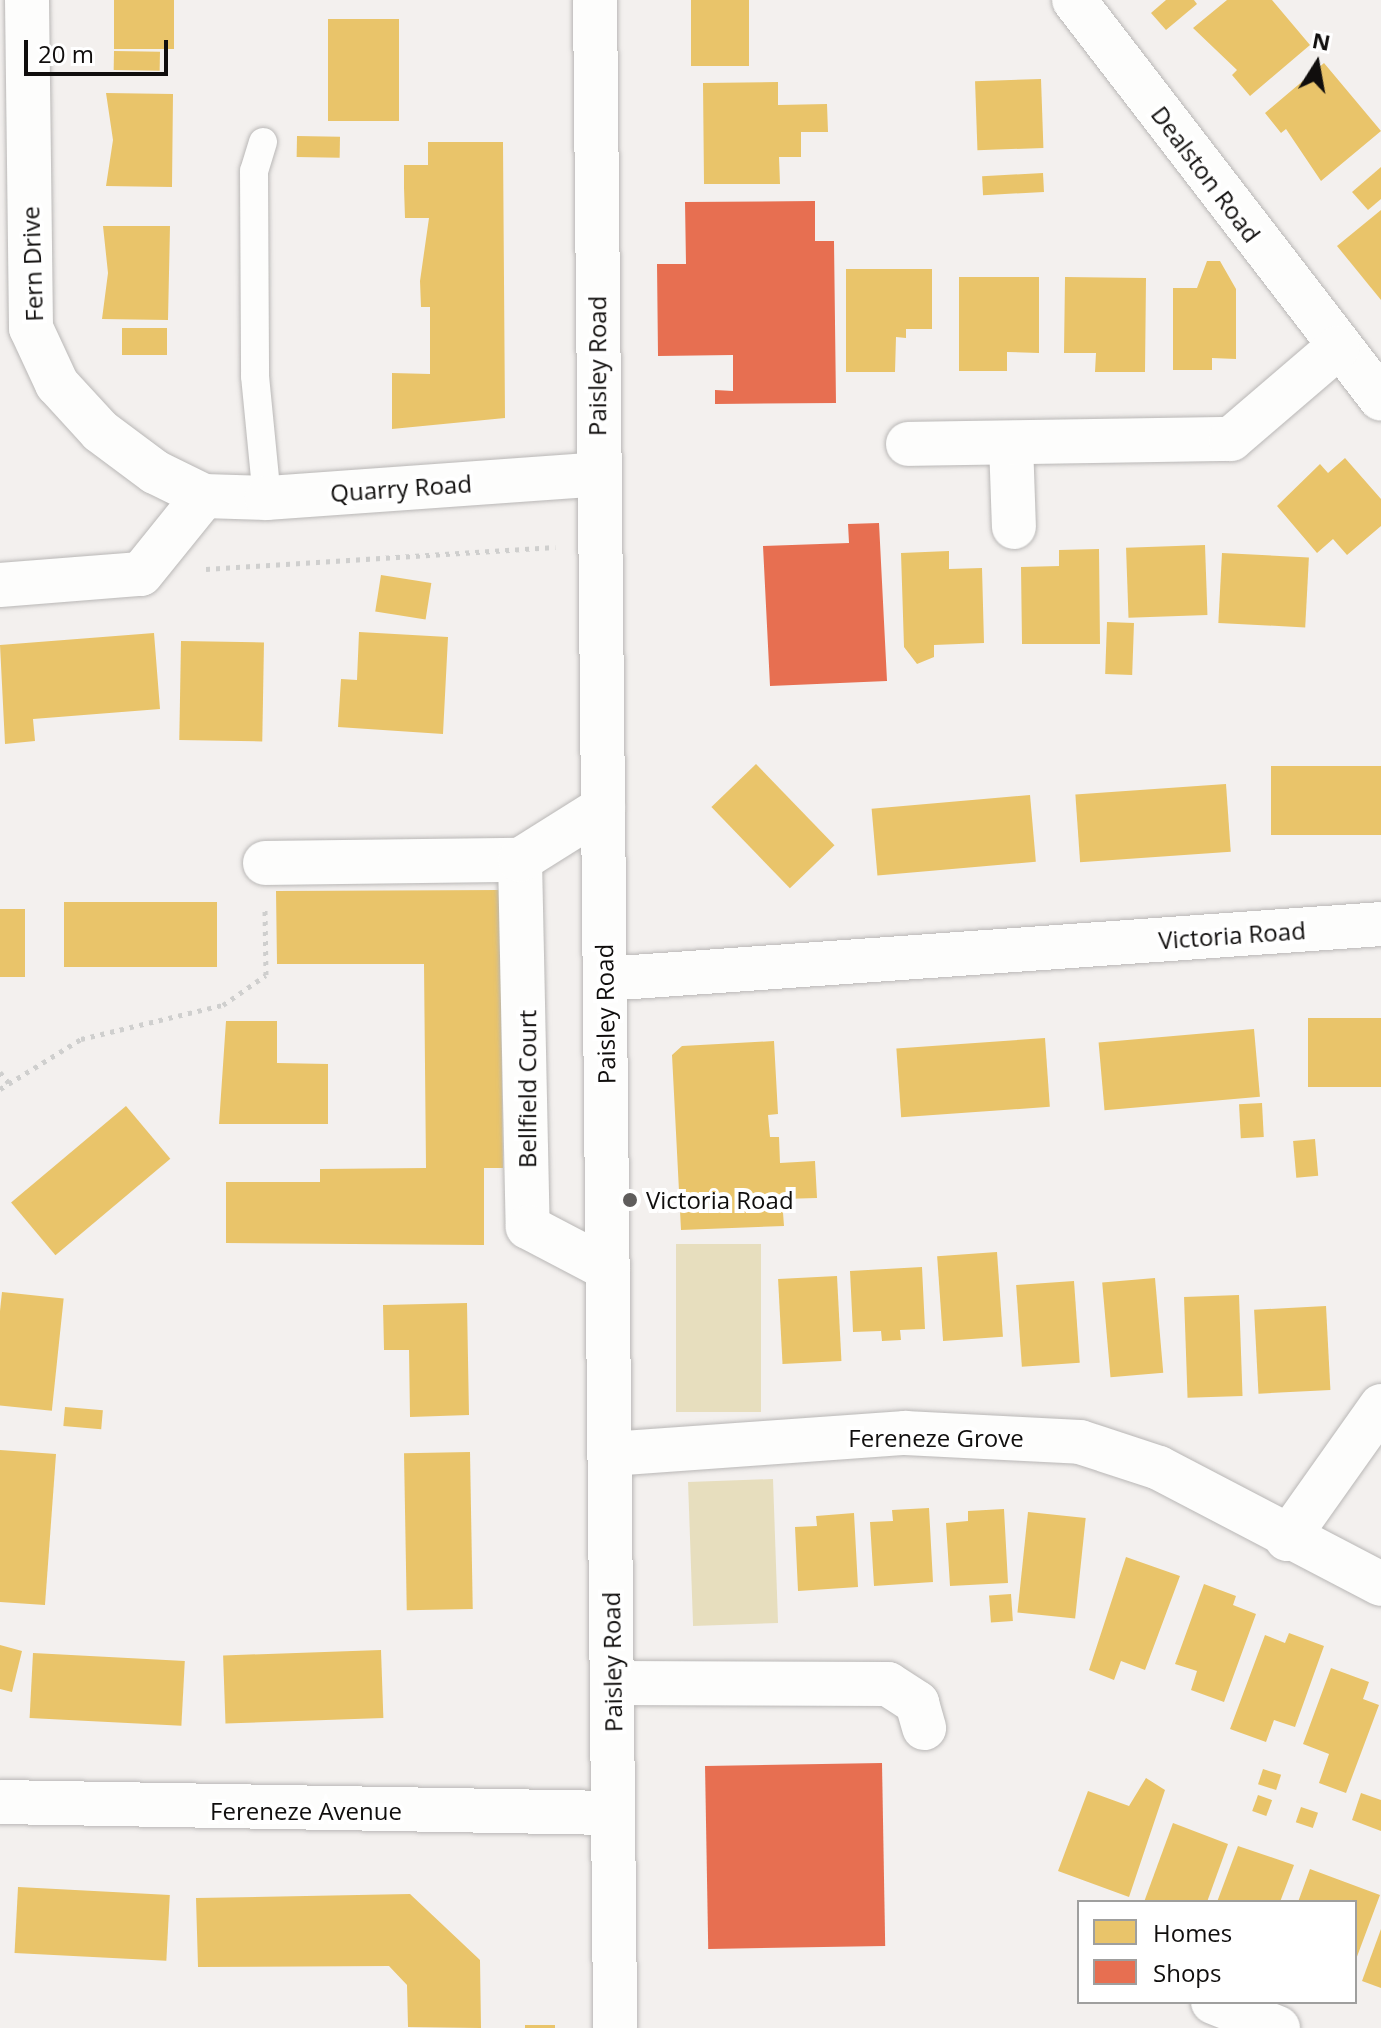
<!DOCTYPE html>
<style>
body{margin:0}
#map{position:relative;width:1381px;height:2028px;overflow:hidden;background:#f3f0ee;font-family:"Open Sans",sans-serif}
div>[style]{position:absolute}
.green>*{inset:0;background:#e7debe;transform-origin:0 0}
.homes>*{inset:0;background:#e9c46a;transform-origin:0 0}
.shops>*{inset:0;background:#e76f51;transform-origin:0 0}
.path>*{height:5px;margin-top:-2.5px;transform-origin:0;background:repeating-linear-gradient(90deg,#cfcfce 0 4px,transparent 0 10px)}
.roads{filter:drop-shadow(0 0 2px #b9b7b6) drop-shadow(0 0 2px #b9b7b6)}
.service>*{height:28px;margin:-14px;padding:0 14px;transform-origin:14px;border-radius:14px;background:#fdfdfc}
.minor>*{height:44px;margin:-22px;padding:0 22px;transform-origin:22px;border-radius:22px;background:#fdfdfc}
.secondary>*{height:44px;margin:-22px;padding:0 22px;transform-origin:22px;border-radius:22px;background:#fdfdfc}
.dots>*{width:22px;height:22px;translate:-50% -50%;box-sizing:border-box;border:4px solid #fff;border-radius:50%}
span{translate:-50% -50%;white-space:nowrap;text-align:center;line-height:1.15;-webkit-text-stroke:8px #fff;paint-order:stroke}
.street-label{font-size:24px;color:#100e0d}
.poi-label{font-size:24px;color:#100e0d}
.left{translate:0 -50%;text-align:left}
.legend{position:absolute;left:1077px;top:1900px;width:280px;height:104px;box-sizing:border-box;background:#fff;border:2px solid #9f9f9e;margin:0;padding:10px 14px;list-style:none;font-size:24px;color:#100e0d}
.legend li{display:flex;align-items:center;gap:16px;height:40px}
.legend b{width:40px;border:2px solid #9f9f9e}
.north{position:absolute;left:1277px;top:24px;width:80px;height:80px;-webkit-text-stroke:6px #fff;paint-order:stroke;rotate:11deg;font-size:22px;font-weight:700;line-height:32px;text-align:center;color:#100e0d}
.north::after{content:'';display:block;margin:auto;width:28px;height:36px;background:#100e0d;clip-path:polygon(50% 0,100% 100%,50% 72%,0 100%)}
.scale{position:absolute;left:24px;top:40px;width:144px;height:36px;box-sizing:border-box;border:4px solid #100e0d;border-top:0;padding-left:10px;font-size:24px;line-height:28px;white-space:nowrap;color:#100e0d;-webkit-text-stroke:6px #fff;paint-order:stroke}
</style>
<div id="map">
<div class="green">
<div style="left:676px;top:1244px;width:85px;height:168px"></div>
<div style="left:773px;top:1479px;width:144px;height:85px;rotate:88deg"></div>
</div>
<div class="homes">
<div style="left:114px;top:0;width:60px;height:49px"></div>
<div style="left:691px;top:0;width:58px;height:66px"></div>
<div style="clip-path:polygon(1166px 0,1194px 0,1197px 4px,1166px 30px,1151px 13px)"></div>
<div style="clip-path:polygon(1227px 0,1272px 0,1310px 45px,1250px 96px,1232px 75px,1237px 70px,1193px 28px)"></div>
<div style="left:399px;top:19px;width:102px;height:71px;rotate:90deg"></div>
<div style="left:114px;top:51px;width:46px;height:19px;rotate:1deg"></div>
<div style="clip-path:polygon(1324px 63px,1381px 131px,1321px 181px,1286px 129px,1281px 133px,1265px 113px)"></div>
<div style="left:1041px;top:79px;width:69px;height:66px;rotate:88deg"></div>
<div style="clip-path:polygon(778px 82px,778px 105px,827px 104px,828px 132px,801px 132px,801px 157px,779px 157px,780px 184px,704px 184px,703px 83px)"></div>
<div style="clip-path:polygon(106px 93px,173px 94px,172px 187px,106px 186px,113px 140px)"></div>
<div style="left:297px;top:136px;width:43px;height:21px;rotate:1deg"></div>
<div style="clip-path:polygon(428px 142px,503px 142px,505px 418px,392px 429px,392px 373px,430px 374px,430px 307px,421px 307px,420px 281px,429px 218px,405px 218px,404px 188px,404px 165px,428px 165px)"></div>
<div style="clip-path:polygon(1381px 167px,1381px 199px,1368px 210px,1352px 192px)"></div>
<div style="left:1043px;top:173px;width:19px;height:61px;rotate:87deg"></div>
<div style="clip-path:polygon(1381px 210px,1381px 300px,1337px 246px)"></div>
<div style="clip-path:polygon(103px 226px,170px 226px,168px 320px,102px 319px,108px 273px)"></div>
<div style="clip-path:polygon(1207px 261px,1220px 261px,1236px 289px,1236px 359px,1212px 358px,1212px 370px,1173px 370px,1173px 288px,1197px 288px)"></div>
<div style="clip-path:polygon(846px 269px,932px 269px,932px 329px,906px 329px,906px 338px,896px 337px,895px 372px,846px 372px)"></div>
<div style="clip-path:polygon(959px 277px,1039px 277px,1039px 353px,1007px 352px,1007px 371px,959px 371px)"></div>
<div style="clip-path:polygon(1065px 277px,1146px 278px,1145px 372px,1095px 372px,1096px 353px,1064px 353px)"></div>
<div style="left:122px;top:328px;width:45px;height:27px"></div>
<div style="clip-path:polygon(1345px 458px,1381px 499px,1381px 526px,1347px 555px,1333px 539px,1317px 553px,1277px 506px,1320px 464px,1328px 473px)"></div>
<div style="left:1205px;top:545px;width:70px;height:79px;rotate:88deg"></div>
<div style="clip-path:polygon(1099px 549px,1100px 644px,1022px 644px,1021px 567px,1059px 566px,1059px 550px)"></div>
<div style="clip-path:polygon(949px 551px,949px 569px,982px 568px,984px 643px,934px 645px,934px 657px,917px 664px,904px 647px,901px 553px)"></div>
<div style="left:1222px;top:553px;width:87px;height:70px;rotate:3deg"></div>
<div style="left:381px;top:575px;width:51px;height:37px;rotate:9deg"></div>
<div style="left:1107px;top:622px;width:27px;height:52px;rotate:2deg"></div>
<div style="clip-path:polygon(359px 632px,448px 637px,443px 734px,338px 727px,341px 679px,357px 680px)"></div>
<div style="clip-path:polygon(154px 633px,160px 709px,33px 719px,35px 741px,5px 744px,0 645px)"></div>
<div style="left:181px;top:641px;width:83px;height:99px;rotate:1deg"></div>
<div style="left:756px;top:764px;width:113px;height:62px;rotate:46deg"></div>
<div style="left:1381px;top:766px;width:69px;height:110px;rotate:90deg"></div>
<div style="left:1226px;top:784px;width:68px;height:151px;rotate:86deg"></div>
<div style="left:1030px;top:795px;width:67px;height:159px;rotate:85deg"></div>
<div style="clip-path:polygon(500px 890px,503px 1168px,484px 1168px,484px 1245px,226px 1243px,226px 1182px,320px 1182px,320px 1169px,426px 1168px,424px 964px,277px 964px,276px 891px)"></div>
<div style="left:64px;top:902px;width:153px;height:65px"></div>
<div style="left:0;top:909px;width:25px;height:68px"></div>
<div style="left:1381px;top:1018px;width:69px;height:73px;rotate:90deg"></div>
<div style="clip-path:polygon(226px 1021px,277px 1021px,277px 1063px,328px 1064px,328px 1124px,219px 1124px)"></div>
<div style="left:1254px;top:1029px;width:68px;height:156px;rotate:85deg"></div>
<div style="left:1045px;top:1038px;width:69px;height:149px;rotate:86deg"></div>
<div style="clip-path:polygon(774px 1041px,778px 1114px,768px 1115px,770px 1137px,779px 1137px,780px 1163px,815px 1161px,817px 1198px,782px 1199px,784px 1226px,681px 1230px,672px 1055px,682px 1046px)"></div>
<div style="left:1262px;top:1103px;width:34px;height:23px;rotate:87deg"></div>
<div style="left:126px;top:1106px;width:69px;height:150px;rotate:50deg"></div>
<div style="left:1315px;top:1139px;width:37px;height:22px;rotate:85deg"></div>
<div style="left:997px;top:1252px;width:85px;height:60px;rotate:86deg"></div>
<div style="clip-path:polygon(922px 1267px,925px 1329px,900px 1330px,901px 1340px,882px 1341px,881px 1331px,853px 1332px,850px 1271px)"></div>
<div style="left:837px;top:1276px;width:85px;height:59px;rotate:87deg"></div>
<div style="left:1155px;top:1278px;width:95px;height:53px;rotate:85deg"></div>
<div style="left:1074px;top:1281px;width:82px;height:58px;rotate:86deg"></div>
<div style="left:2px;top:1292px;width:62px;height:113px;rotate:6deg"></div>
<div style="left:1239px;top:1295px;width:101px;height:55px;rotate:88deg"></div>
<div style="clip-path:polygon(467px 1303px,469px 1415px,410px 1417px,409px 1350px,384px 1350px,383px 1305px)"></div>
<div style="left:1326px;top:1306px;width:84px;height:72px;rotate:87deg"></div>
<div style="left:65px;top:1407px;width:38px;height:19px;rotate:5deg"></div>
<div style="clip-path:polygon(0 1450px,56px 1454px,45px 1605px,0 1602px)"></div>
<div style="left:470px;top:1452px;width:157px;height:66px;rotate:89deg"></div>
<div style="clip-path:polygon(929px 1508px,933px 1582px,874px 1586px,870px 1522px,893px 1521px,892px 1510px)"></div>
<div style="clip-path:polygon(1004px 1509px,1008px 1583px,950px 1586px,946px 1523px,968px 1521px,968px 1511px)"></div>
<div style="left:1028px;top:1512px;width:58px;height:101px;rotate:6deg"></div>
<div style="clip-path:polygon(854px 1513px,858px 1587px,798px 1591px,795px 1527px,817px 1526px,816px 1516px)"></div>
<div style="clip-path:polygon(1126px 1557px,1180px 1576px,1145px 1670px,1121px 1661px,1114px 1680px,1089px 1670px)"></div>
<div style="clip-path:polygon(1204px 1584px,1236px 1596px,1233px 1605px,1256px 1614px,1224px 1702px,1191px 1690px,1197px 1671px,1175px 1664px)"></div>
<div style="left:1011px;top:1594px;width:27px;height:22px;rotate:86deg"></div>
<div style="clip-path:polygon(1289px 1633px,1324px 1646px,1295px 1727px,1274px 1720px,1266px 1742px,1230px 1729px,1265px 1635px,1285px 1643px)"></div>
<div style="clip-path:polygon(0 1645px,22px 1651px,12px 1692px,0 1689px)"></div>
<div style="left:381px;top:1650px;width:68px;height:158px;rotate:88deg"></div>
<div style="left:33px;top:1653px;width:152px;height:65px;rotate:3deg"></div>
<div style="clip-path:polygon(1331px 1668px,1369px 1682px,1363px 1699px,1379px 1705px,1346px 1793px,1319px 1783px,1329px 1754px,1303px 1744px)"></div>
<div style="left:1263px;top:1769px;width:19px;height:16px;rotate:18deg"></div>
<div style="clip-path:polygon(1146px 1778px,1165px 1790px,1129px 1897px,1058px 1871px,1088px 1791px,1129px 1806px)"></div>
<div style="clip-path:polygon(1361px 1793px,1381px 1800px,1381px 1831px,1352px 1820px)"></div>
<div style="left:1258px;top:1795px;width:15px;height:17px;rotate:20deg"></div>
<div style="left:1301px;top:1807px;width:18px;height:16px;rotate:19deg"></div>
<div style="clip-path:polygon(1173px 1823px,1228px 1844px,1207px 1902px,1144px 1902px)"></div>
<div style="clip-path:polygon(1238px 1846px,1294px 1865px,1280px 1902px,1217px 1902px)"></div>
<div style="clip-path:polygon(1310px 1869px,1380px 1895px,1355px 1962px,1355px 1902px,1298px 1902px)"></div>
<div style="left:18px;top:1887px;width:152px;height:66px;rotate:3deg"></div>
<div style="clip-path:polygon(410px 1894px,480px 1960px,481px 2028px,408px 2027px,407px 1985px,389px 1966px,198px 1967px,196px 1898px)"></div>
<div style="clip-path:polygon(1381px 1929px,1381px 1988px,1362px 1981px)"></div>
<div style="left:525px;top:2025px;width:30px;height:3px"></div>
</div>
<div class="shops">
<div style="clip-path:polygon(815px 201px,815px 241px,834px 241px,836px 403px,715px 404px,715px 390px,733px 391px,733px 355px,658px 356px,657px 264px,686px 264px,685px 202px)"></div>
<div style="clip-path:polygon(879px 523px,887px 681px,770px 686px,763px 546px,849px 543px,848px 524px)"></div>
<div style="left:882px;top:1763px;width:183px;height:177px;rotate:89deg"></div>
</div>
<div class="path">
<div style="left:206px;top:569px;width:350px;rotate:-3.6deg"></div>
<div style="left:0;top:1072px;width:14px;rotate:51deg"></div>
<div style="left:0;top:1089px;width:95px;rotate:-31.7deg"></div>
<div style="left:81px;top:1039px;width:146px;rotate:-13.5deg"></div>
<div style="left:223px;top:1005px;width:52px;rotate:-34.9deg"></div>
<div style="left:266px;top:975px;width:65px;rotate:-90.9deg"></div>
</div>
<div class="roads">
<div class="service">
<div style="left:263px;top:142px;width:30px;rotate:107deg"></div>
<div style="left:254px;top:171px;width:205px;rotate:89.7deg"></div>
<div style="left:255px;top:376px;width:123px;rotate:84.4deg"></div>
</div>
<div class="minor">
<div style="left:27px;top:0;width:328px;rotate:89.3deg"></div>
<div style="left:31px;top:328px;width:62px;rotate:65.1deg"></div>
<div style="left:57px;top:384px;width:64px;rotate:47.5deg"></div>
<div style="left:100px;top:431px;width:69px;rotate:36.7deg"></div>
<div style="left:155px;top:472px;width:55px;rotate:26.1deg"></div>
<div style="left:204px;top:496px;width:63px;rotate:1.8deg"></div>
<div style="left:267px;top:498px;width:332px;rotate:-4.1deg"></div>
<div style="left:1074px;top:0;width:503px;rotate:52.42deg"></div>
<div style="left:1011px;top:443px;width:84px;rotate:88deg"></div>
<div style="left:908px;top:444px;width:323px;rotate:-0.9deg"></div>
<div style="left:1231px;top:439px;width:140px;rotate:-40.6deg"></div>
<div style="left:0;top:585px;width:141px;rotate:-4.5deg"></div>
<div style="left:141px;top:574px;width:100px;rotate:-51.1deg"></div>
<div style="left:520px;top:860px;width:367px;rotate:88.8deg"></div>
<div style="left:528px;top:1227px;width:90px;rotate:27.7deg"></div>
<div style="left:265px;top:863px;width:255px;rotate:-0.7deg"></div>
<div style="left:520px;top:860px;width:98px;rotate:-32.1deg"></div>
<div style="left:605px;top:979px;width:778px;rotate:-4.05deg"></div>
<div style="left:610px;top:1454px;width:296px;rotate:-4.1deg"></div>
<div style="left:905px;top:1433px;width:175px;rotate:2.9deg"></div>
<div style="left:1080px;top:1442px;width:83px;rotate:18.2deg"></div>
<div style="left:1159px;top:1468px;width:250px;rotate:27.6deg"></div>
<div style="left:1287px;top:1539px;width:163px;rotate:-54.7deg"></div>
<div style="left:612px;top:1683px;width:276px;rotate:0.2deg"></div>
<div style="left:888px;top:1684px;width:35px;rotate:33deg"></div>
<div style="left:917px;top:1703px;width:26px;rotate:74deg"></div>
<div style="left:0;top:1802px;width:613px;rotate:1.03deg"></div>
<div style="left:1213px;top:2002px;width:70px;rotate:21.8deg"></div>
</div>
<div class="secondary">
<div style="left:595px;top:0;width:2028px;rotate:89.43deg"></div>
</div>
</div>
<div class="dots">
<div style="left:630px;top:1200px;background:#5f5d5c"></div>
</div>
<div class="street-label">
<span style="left:1206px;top:174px;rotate:53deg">Dealston Road</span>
<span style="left:32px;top:264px;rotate:-92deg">Fern Drive</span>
<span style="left:597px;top:366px;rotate:-90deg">Paisley Road</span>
<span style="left:401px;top:488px;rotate:-4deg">Quarry Road</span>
<span style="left:1232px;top:935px;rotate:-4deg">Victoria Road</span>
<span style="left:605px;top:1014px;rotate:-91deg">Paisley Road</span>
<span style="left:527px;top:1089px;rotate:-90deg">Bellfield Court</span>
<span style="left:936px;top:1438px">Fereneze Grove</span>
<span style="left:612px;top:1662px;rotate:-91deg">Paisley Road</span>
<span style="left:306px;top:1811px">Fereneze Avenue</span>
</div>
<div class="poi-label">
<span class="left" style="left:646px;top:1200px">Victoria Road</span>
</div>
<ul class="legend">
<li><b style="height:22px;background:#e9c46a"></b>Homes</li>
<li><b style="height:22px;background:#e76f51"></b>Shops</li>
</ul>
<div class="north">N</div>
<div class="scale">20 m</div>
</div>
